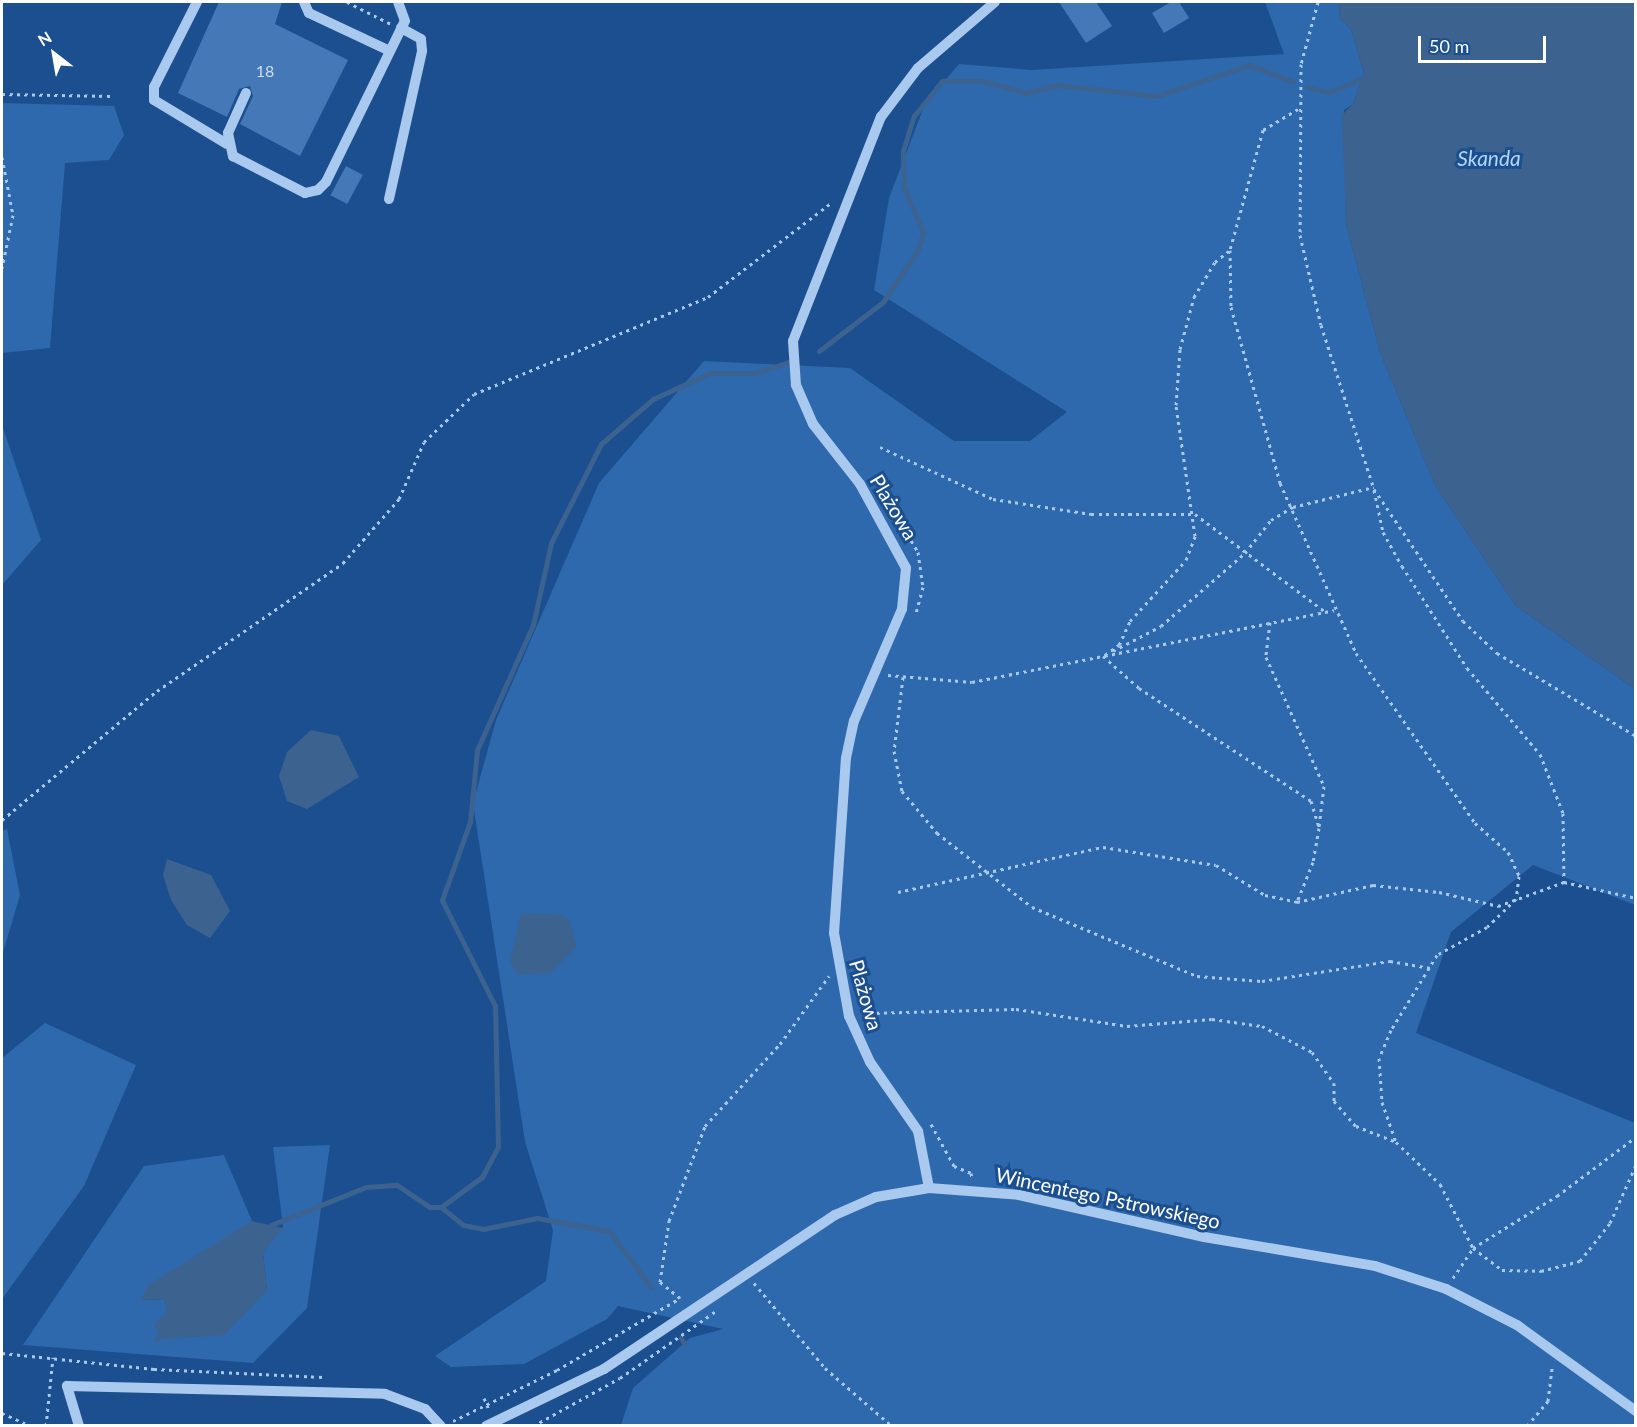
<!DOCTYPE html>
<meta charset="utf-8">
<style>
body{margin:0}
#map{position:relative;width:1637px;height:1427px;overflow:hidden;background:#1b4f8f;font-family:Lato,sans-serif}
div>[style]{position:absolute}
.green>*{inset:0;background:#2e69ad}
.water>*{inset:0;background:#3c6290}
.stream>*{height:5px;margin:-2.5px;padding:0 2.5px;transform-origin:2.5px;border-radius:2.5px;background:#3c6290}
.building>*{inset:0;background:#4478b7;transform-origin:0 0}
.path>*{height:3px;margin-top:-1.5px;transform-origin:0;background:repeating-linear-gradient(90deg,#a9c9ee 0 3px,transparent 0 7.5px)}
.minor>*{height:10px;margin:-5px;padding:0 5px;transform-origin:5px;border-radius:5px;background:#a9c9ee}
span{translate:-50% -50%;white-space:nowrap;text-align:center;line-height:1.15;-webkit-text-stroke:6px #1b4f8f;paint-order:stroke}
.number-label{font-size:16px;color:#d0dded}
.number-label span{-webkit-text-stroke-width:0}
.street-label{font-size:20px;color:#fff}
.water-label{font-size:21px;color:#b5d3f5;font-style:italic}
.frame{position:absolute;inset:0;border:3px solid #fff;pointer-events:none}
.north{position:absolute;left:24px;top:24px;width:60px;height:60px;-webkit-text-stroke:4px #1b4f8f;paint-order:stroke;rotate:329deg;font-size:16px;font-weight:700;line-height:24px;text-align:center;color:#fff}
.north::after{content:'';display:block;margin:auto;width:21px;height:27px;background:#fff;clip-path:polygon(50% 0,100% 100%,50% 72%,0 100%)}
.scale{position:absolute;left:1418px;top:36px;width:128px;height:27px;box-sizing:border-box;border:3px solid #fff;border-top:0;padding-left:8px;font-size:18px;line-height:21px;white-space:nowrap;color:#fff;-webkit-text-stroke:4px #1b4f8f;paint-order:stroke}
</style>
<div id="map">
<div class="green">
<div style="clip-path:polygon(1265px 2px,1339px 2px,1340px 19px,1351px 29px,1364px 73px,1353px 104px,1344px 110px,1346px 224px,1380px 352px,1435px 485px,1516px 606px,1635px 689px,1635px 905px,1533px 865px,1451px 932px,1416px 1033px,1635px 1123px,1635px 1425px,621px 1425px,633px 1388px,690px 1338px,723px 1329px,618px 1306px,607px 1319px,524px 1364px,451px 1367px,435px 1356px,546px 1281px,553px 1230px,525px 1142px,473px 803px,496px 720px,599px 483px,704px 361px,850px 368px,954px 441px,1030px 441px,1067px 412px,874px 290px,889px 198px,925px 104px,959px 64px,1032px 70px,1284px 54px)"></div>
<div style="clip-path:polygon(2px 103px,114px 106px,124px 135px,109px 160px,65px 163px,50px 348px,2px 353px)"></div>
<div style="clip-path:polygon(2px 425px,41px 540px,2px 585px)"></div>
<div style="clip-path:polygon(7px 829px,20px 895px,2px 956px,2px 831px)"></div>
<div style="clip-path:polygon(45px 1023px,136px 1065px,84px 1186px,2px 1299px,2px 1058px)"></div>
<div style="clip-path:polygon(330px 1145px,307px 1308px,253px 1363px,23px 1345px,144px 1166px,224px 1155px,252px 1221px,142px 1299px,165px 1300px,167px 1312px,267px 1291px,263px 1253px,283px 1227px,273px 1147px)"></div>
</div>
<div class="water">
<div style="clip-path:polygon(1339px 2px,1635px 2px,1635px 689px,1516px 606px,1435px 485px,1380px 352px,1346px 224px,1342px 115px,1353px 104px,1364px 73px,1351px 29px,1340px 19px)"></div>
<div style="clip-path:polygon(311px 730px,339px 736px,359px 777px,307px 809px,287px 801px,279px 776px,287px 752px)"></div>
<div style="clip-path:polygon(167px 859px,211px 875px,230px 911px,210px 938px,187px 925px,171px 900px,163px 875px)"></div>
<div style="clip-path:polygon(521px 914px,558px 914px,570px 920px,577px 947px,550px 973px,518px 975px,510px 961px)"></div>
<div style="clip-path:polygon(252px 1221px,283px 1228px,263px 1253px,267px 1291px,224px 1335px,161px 1339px,154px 1324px,167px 1312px,165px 1300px,141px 1299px,148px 1285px)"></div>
</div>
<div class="stream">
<div style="left:1307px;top:87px;width:23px;rotate:13deg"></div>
<div style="left:1329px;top:92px;width:38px;rotate:-22deg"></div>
<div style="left:819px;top:351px;width:81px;rotate:-37.4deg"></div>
<div style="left:883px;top:302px;width:63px;rotate:-56.1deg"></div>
<div style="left:918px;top:250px;width:19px;rotate:-74deg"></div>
<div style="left:923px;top:232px;width:49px;rotate:-112.9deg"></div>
<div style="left:904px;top:187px;width:36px;rotate:-92deg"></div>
<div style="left:903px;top:151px;width:37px;rotate:-73deg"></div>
<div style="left:914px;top:116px;width:45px;rotate:-51.3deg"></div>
<div style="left:942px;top:81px;width:41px"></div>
<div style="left:983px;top:81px;width:45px;rotate:15.6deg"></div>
<div style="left:1026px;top:93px;width:34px;rotate:-14deg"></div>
<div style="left:1059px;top:85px;width:98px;rotate:6.5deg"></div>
<div style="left:1156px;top:96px;width:99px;rotate:-18.3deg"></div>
<div style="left:1250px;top:65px;width:46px;rotate:21.6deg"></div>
<div style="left:441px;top:1207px;width:28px;rotate:39deg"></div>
<div style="left:463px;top:1225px;width:20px;rotate:11deg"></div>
<div style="left:483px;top:1229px;width:55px;rotate:-11.5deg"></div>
<div style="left:537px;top:1218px;width:73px;rotate:10.2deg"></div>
<div style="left:609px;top:1231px;width:70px;rotate:53.1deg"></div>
<div style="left:271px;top:1225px;width:102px;rotate:-21.8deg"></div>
<div style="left:366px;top:1187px;width:31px;rotate:-4deg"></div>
<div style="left:397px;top:1185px;width:40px;rotate:34deg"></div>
<div style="left:430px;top:1207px;width:11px"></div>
<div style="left:441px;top:1207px;width:51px;rotate:-36.2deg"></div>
<div style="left:482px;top:1177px;width:34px;rotate:-62deg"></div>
<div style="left:498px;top:1147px;width:141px;rotate:-91.2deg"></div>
<div style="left:495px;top:1006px;width:119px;rotate:-116.6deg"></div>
<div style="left:442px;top:900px;width:83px;rotate:-70.3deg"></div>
<div style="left:470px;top:822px;width:72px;rotate:-84.4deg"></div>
<div style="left:477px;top:750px;width:137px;rotate:-65.9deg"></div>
<div style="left:533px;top:625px;width:84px;rotate:-77.6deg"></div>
<div style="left:551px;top:543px;width:111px;rotate:-63.2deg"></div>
<div style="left:601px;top:444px;width:69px;rotate:-40.9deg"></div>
<div style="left:653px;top:399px;width:63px;rotate:-24.5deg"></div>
<div style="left:710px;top:373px;width:45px"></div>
<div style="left:755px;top:373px;width:38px;rotate:-18deg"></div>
<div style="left:681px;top:1338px;width:6px;rotate:59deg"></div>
<div style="left:156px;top:1340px;width:5px;rotate:-53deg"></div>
</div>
<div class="building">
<div style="clip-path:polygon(219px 2px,282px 2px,275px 24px,348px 60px,300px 156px,240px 124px,253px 96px,250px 86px,239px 89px,227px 117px,178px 93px)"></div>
<div style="clip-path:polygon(1059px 2px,1096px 2px,1112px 26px,1086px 43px)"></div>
<div style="clip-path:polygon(1171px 2px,1179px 2px,1189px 18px,1164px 33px,1152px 13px)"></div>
<div style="left:346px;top:166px;width:19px;height:33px;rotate:28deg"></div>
</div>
<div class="path">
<div style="left:347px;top:2px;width:49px;rotate:26.6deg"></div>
<div style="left:1318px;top:2px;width:64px;rotate:105.3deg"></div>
<div style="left:1301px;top:64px;width:171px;rotate:90.3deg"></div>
<div style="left:1300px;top:235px;width:92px;rotate:76.9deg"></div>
<div style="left:1321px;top:325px;width:172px;rotate:72.1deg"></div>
<div style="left:1374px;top:489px;width:159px;rotate:56deg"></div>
<div style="left:1463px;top:621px;width:47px;rotate:43.3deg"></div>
<div style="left:1497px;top:653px;width:162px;rotate:30.8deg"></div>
<div style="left:2px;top:94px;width:110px;rotate:1deg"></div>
<div style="left:1298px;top:109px;width:41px;rotate:149deg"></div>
<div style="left:1263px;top:130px;width:124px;rotate:105.4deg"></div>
<div style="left:1230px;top:250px;width:57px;rotate:89deg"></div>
<div style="left:1231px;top:307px;width:183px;rotate:74.4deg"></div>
<div style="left:1280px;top:483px;width:186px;rotate:65.9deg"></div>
<div style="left:1356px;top:653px;width:208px;rotate:55deg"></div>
<div style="left:1475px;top:823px;width:44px;rotate:41.3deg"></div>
<div style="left:1508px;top:852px;width:26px;rotate:65deg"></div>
<div style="left:1519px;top:876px;width:23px;rotate:97deg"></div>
<div style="left:1516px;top:899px;width:40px;rotate:136deg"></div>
<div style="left:1487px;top:927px;width:57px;rotate:150.8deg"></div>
<div style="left:1437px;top:955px;width:88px;rotate:121.5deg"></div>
<div style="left:1391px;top:1030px;width:30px;rotate:113deg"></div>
<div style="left:1379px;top:1058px;width:44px;rotate:86.1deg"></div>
<div style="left:1382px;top:1102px;width:42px;rotate:70.7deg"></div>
<div style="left:1396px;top:1142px;width:61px;rotate:43.7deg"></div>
<div style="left:1440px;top:1184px;width:72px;rotate:62.7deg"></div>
<div style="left:1473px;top:1248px;width:36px;rotate:37deg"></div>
<div style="left:1502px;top:1270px;width:39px;rotate:1deg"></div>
<div style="left:1541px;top:1271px;width:40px;rotate:-14.4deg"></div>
<div style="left:1580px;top:1261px;width:48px;rotate:-51.7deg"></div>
<div style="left:1610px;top:1223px;width:64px;rotate:-65.9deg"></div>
<div style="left:2px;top:157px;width:59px;rotate:79.3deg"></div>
<div style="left:13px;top:215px;width:54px;rotate:101.7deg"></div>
<div style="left:880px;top:447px;width:124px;rotate:24.7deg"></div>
<div style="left:993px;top:499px;width:99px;rotate:8.7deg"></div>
<div style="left:1091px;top:514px;width:104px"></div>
<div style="left:1195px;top:514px;width:161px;rotate:36.9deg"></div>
<div style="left:873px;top:476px;width:88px;rotate:59.4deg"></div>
<div style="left:918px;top:552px;width:35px;rotate:82deg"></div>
<div style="left:923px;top:587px;width:28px;rotate:105deg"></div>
<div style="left:1374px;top:490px;width:43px;rotate:77.9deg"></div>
<div style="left:1383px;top:532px;width:39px;rotate:61deg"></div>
<div style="left:1402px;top:566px;width:121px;rotate:57.5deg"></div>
<div style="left:1467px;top:668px;width:113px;rotate:49.7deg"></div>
<div style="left:1540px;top:754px;width:63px;rotate:68.7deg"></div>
<div style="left:1563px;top:813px;width:69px;rotate:89.2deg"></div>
<div style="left:1270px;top:622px;width:35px;rotate:97deg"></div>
<div style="left:1266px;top:657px;width:141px;rotate:65.8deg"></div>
<div style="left:1324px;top:786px;width:41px;rotate:97deg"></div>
<div style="left:1113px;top:651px;width:54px;rotate:-27.5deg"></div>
<div style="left:1161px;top:626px;width:111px;rotate:-41deg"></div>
<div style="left:1245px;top:553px;width:42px;rotate:-51.8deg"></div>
<div style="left:1271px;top:520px;width:26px;rotate:-31deg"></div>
<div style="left:1293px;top:507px;width:83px;rotate:-13.9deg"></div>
<div style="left:1105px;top:655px;width:17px;rotate:-36deg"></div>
<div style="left:1119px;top:645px;width:26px;rotate:-65deg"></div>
<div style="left:1130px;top:621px;width:83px;rotate:-47.4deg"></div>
<div style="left:1186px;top:560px;width:26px;rotate:-69deg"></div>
<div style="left:1195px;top:536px;width:132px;rotate:-98.3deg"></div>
<div style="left:1176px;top:405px;width:56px;rotate:-85.9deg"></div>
<div style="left:1180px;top:349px;width:54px;rotate:-74.9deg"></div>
<div style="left:1194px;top:297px;width:41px;rotate:-59deg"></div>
<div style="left:1215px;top:262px;width:19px;rotate:-39deg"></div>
<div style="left:1103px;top:656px;width:48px;rotate:41.6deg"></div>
<div style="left:1139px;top:688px;width:206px;rotate:33.3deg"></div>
<div style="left:1311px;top:801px;width:28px;rotate:73deg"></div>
<div style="left:1319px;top:828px;width:35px;rotate:100deg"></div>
<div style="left:1313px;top:862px;width:43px;rotate:111.8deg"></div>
<div style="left:888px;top:675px;width:84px;rotate:4.8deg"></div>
<div style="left:972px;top:682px;width:369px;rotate:-11.2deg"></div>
<div style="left:903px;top:677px;width:75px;rotate:96.9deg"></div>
<div style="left:894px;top:751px;width:41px;rotate:78.7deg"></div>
<div style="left:902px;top:791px;width:55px;rotate:50.2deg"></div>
<div style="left:937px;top:833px;width:120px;rotate:37.9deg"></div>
<div style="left:1032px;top:907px;width:179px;rotate:22.7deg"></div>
<div style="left:1197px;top:976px;width:65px;rotate:4.4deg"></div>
<div style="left:1262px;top:981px;width:130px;rotate:-8.9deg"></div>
<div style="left:1390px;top:961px;width:41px;rotate:9.9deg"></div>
<div style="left:2px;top:820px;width:202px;rotate:-39.8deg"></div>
<div style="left:157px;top:691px;width:226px;rotate:-34.5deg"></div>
<div style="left:343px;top:563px;width:85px;rotate:-48.8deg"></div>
<div style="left:399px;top:499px;width:62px;rotate:-66.3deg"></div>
<div style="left:424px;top:442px;width:69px;rotate:-43.8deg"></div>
<div style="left:474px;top:394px;width:253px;rotate:-22.5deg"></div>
<div style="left:708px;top:297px;width:155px;rotate:-37.4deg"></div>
<div style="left:898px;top:892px;width:210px;rotate:-12.4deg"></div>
<div style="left:1103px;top:847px;width:114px;rotate:9.1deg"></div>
<div style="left:1216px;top:865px;width:57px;rotate:31.5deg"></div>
<div style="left:1265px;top:895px;width:33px;rotate:12deg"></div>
<div style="left:1297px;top:902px;width:78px;rotate:-12.6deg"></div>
<div style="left:1373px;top:885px;width:66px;rotate:6.1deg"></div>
<div style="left:1439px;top:892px;width:61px;rotate:13.3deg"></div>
<div style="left:1498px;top:906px;width:70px;rotate:-20deg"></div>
<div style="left:1564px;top:882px;width:74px;rotate:12.5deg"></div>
<div style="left:869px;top:1013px;width:147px;rotate:-1.6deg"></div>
<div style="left:1016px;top:1009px;width:112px;rotate:8.7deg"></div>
<div style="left:1127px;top:1026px;width:85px;rotate:-4.7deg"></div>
<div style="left:1212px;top:1019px;width:50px;rotate:8deg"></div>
<div style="left:1262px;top:1026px;width:56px;rotate:27.5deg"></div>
<div style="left:1312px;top:1052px;width:38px;rotate:55deg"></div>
<div style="left:1334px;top:1083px;width:18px;rotate:90deg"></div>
<div style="left:1334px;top:1101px;width:33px;rotate:49deg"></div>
<div style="left:1356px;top:1126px;width:43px;rotate:21.8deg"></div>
<div style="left:931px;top:1124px;width:48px;rotate:61.3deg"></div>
<div style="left:954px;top:1166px;width:18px;rotate:22deg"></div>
<div style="left:971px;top:1173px;width:5px;rotate:79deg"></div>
<div style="left:1453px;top:1278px;width:36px;rotate:-56deg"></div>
<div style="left:1473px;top:1248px;width:99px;rotate:-31.8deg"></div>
<div style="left:1557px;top:1196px;width:99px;rotate:-36.8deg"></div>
<div style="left:754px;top:1283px;width:111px;rotate:50.1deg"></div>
<div style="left:825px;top:1368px;width:89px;rotate:40.9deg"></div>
<div style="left:2px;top:1353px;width:153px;rotate:6deg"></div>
<div style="left:154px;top:1369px;width:169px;rotate:2.7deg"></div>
<div style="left:484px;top:1398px;width:13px;rotate:67deg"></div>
<div style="left:2px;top:1413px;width:32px;rotate:24deg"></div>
<div style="left:453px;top:1421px;width:116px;rotate:-26.1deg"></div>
<div style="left:557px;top:1370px;width:143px;rotate:-30.3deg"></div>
<div style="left:680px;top:1298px;width:26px;rotate:-141deg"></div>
<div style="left:660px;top:1282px;width:62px;rotate:-81.6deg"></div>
<div style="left:669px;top:1221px;width:102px;rotate:-69.2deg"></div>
<div style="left:705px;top:1126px;width:111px;rotate:-47.6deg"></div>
<div style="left:780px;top:1044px;width:84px;rotate:-54.2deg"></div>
<div style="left:46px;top:1426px;width:69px;rotate:-84.2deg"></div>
<div style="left:533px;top:1426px;width:99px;rotate:-28.9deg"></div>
<div style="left:620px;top:1378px;width:117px;rotate:-34.9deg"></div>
<div style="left:1527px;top:1426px;width:33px;rotate:-50deg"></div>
<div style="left:1548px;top:1401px;width:34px;rotate:-83deg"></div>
</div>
<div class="minor">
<div style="left:197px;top:2px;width:95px;rotate:116.8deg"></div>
<div style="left:154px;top:87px;width:13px;rotate:90deg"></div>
<div style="left:154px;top:100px;width:85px;rotate:31.1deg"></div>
<div style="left:304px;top:2px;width:12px;rotate:66deg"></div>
<div style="left:309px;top:13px;width:87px;rotate:25.1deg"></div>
<div style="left:246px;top:93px;width:44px;rotate:114.2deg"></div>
<div style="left:228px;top:133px;width:24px;rotate:78deg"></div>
<div style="left:233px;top:156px;width:81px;rotate:27.2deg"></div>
<div style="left:305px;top:193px;width:13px;rotate:-13deg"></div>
<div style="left:318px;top:190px;width:11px;rotate:-45deg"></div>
<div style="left:326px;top:182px;width:179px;rotate:-63.9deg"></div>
<div style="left:405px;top:21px;width:20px;rotate:-110deg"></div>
<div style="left:389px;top:199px;width:152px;rotate:-77.4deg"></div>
<div style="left:422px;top:51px;width:12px;rotate:-95deg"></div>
<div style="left:421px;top:39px;width:23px;rotate:-151deg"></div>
<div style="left:929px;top:1188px;width:58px;rotate:-100.9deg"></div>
<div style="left:918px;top:1131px;width:84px;rotate:-124.8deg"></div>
<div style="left:870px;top:1062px;width:51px;rotate:-114.5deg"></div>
<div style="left:849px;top:1016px;width:84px;rotate:-100.2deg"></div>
<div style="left:834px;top:933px;width:175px;rotate:-86.1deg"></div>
<div style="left:846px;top:758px;width:38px;rotate:-78deg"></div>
<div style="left:854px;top:721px;width:122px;rotate:-66.8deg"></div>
<div style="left:902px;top:609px;width:41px;rotate:-84.4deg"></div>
<div style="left:906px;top:568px;width:96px;rotate:-118.7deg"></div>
<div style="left:860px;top:484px;width:76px;rotate:-128.1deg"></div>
<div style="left:813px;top:424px;width:43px;rotate:-113.6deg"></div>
<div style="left:796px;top:385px;width:44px;rotate:-93.9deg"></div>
<div style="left:793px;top:341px;width:241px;rotate:-68.6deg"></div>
<div style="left:881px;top:117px;width:61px;rotate:-52.9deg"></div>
<div style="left:918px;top:68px;width:101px;rotate:-40.6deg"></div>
<div style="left:79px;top:1426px;width:42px;rotate:-106.7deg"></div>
<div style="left:67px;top:1386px;width:318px;rotate:1.4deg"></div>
<div style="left:385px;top:1394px;width:43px;rotate:20.6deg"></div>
<div style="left:425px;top:1409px;width:23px;rotate:47deg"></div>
<div style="left:486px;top:1426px;width:131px;rotate:-25.8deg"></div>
<div style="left:604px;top:1369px;width:278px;rotate:-33.7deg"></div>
<div style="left:835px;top:1215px;width:45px;rotate:-23.7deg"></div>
<div style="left:876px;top:1197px;width:54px;rotate:-9.6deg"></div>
<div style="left:929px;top:1188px;width:90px;rotate:4.4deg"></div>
<div style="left:1019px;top:1195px;width:190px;rotate:12.8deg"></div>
<div style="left:1204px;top:1237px;width:173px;rotate:9.6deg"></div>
<div style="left:1375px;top:1266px;width:75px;rotate:17.9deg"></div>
<div style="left:1446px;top:1289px;width:80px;rotate:26.9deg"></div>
<div style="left:1517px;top:1325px;width:147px;rotate:35.9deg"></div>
</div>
<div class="number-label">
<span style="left:265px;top:71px">18</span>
</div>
<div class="street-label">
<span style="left:894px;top:507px;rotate:59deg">Plażowa</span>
<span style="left:866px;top:995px;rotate:74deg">Plażowa</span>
<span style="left:1108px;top:1198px;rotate:12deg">Wincentego Pstrowskiego</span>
</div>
<div class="water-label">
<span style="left:1489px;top:158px">Skanda</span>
</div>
<div class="frame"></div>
<div class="north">N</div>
<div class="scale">50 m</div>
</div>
